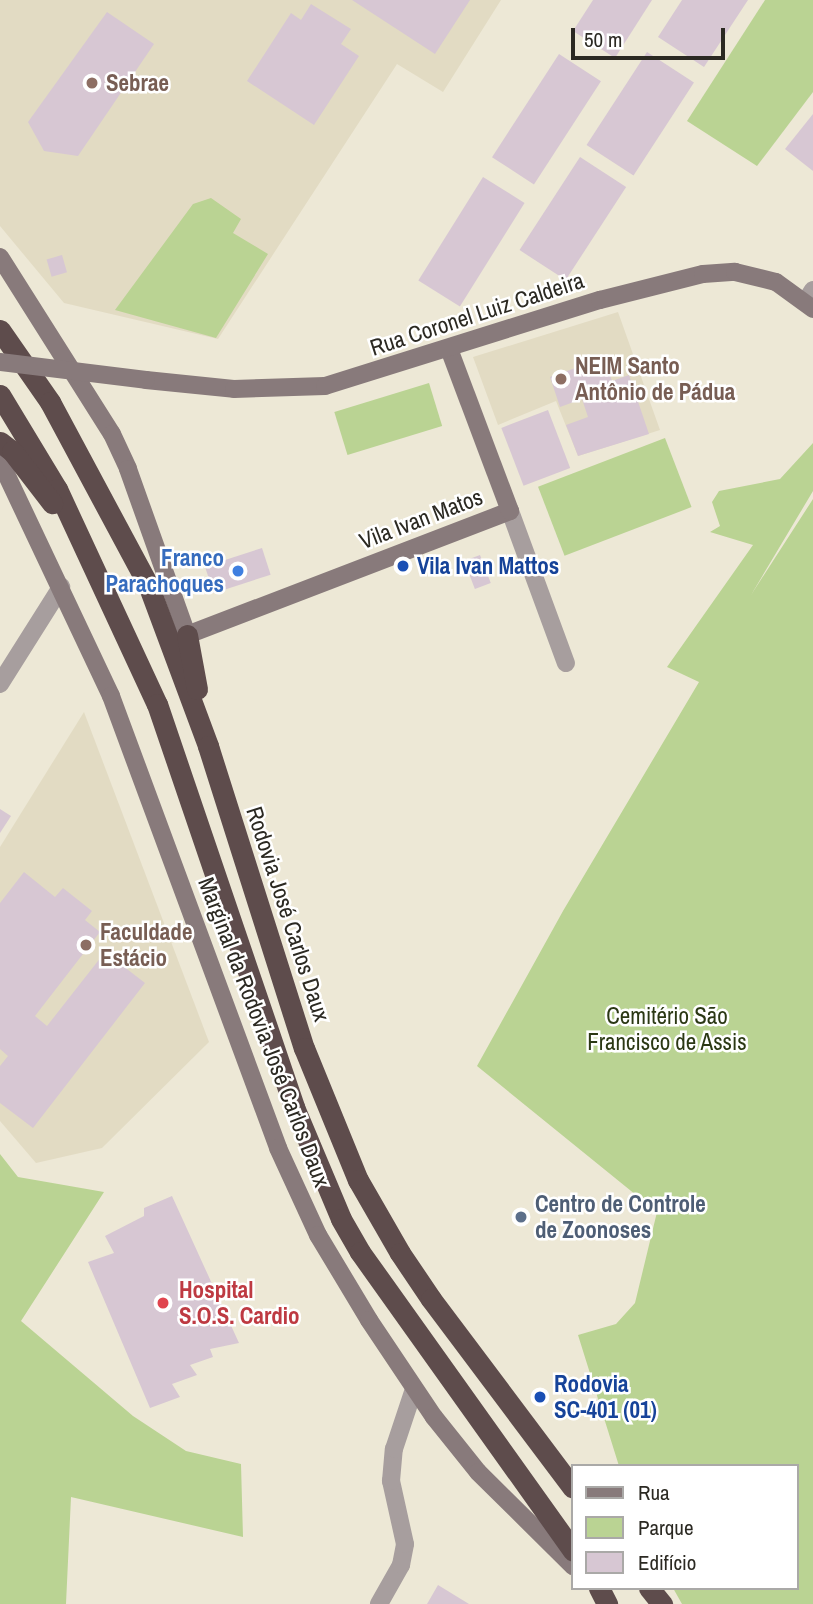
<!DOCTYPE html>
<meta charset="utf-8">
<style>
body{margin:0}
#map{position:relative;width:813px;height:1604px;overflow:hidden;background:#ede8d6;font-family:"Archivo Narrow",sans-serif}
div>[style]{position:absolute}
.built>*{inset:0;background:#e2dbc3}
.green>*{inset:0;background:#bad393;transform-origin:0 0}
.building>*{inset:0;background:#d7c7d3;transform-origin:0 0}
.street>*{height:18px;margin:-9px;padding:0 9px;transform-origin:9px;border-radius:9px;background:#a79e9e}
.secondary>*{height:18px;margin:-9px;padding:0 9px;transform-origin:9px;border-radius:9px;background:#887a7b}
.highway>*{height:21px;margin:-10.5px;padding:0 10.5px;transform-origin:10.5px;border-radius:10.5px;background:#5e4c4c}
.secondary-bridge>*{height:18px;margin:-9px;padding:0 9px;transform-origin:9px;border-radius:9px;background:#887a7b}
.dots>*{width:19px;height:19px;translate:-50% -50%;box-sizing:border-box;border:4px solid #fff;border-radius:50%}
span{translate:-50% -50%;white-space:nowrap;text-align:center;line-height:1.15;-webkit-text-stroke:5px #fff;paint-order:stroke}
.education-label{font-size:23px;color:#785e54;font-weight:700}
.left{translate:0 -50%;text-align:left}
.street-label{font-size:23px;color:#2b2922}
.shop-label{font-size:23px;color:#366cbe;font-weight:700}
.right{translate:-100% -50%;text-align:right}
.transit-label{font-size:23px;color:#164399;font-weight:700}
.park-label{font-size:23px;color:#2b3814}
.service-label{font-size:23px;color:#4e5e75;font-weight:700}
.health-label{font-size:23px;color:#be3a42;font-weight:700}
.legend{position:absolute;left:571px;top:1464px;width:228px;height:126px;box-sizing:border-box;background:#fff;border:2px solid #aaa9a7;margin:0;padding:9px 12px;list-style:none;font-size:21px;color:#2b2922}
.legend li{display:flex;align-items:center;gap:14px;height:35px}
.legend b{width:35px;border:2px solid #aaa9a7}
.scale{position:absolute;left:571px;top:28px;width:154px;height:32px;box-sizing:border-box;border:4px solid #2b2922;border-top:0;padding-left:9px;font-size:21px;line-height:24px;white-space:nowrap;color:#2b2922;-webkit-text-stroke:5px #fff;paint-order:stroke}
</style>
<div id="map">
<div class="built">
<div style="clip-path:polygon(0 0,501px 0,443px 92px,397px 64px,218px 339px,64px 303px,0 226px)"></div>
<div style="clip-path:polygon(618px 312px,660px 430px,578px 456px,556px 401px,498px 425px,473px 357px)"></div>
<div style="clip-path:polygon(84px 712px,209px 1042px,102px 1148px,36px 1163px,0 1121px,0 847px)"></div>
</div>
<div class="green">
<div style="clip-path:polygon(765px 0,813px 0,813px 92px,757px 166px,687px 121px)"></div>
<div style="clip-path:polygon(211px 198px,241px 219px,233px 233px,268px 254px,216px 338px,115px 310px,193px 204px)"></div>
<div style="left:429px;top:383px;width:45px;height:99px;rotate:73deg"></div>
<div style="left:665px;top:438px;width:74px;height:136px;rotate:69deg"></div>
<div style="clip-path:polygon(813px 443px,813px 491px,751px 595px,813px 499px,813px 1604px,682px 1604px,673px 1588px,797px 1588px,797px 1466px,619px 1466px,578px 1335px,616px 1324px,635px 1303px,657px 1212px,477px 1066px,563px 911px,699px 682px,667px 667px,753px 545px,710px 532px,720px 526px,712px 502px,719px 491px,780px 479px)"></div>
<div style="clip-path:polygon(0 1154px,18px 1177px,104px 1192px,21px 1321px,133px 1416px,186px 1451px,241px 1464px,243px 1537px,71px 1497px,66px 1604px,0 1604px)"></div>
</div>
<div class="building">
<div style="clip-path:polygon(352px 0,470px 0,435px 54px)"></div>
<div style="clip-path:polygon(593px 0,652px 0,615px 58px,573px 31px)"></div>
<div style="clip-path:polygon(682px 0,748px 0,704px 67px,658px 37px)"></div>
<div style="clip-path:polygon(311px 4px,351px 29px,341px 44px,359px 56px,314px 125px,247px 81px,291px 13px,301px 20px)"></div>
<div style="clip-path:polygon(107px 12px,154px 44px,78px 156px,44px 151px,28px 122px)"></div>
<div style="left:647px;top:52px;width:56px;height:111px;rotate:33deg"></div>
<div style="left:559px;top:54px;width:50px;height:123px;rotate:33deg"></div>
<div style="clip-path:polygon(813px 114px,813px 171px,785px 149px)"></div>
<div style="left:580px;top:157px;width:55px;height:111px;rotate:33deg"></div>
<div style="left:483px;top:177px;width:49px;height:122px;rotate:32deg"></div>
<div style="left:62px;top:255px;width:18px;height:16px;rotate:74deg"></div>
<div style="clip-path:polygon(604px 358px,612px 381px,629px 375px,649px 434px,578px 456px,566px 425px,588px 417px,582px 399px,560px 407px,550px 377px)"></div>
<div style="left:548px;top:410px;width:62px;height:50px;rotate:69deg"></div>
<div style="left:262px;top:548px;width:28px;height:60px;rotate:72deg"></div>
<div style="left:480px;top:555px;width:30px;height:17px;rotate:69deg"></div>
<div style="clip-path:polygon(0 809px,11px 816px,0 833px)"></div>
<div style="clip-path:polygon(24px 872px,55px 897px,63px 888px,92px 911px,85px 920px,100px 932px,35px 1016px,47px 1026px,105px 952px,145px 983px,33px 1128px,0 1103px,0 1066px,8px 1056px,0 1049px,0 903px)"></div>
<div style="clip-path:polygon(172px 1196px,239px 1343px,210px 1349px,213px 1357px,190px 1365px,197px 1375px,172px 1384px,180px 1397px,150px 1408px,88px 1262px,114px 1253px,105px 1236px,144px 1216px,144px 1208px)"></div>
<div style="clip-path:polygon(438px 1585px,469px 1604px,427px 1604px)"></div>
</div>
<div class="street">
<div style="left:806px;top:301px;width:13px;rotate:-58deg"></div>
<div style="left:510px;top:511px;width:162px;rotate:69.8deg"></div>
<div style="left:0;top:684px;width:115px;rotate:-57.8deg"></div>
<div style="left:379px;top:1604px;width:45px;rotate:-60.6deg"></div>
<div style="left:401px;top:1565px;width:21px;rotate:-79deg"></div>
<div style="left:405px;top:1544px;width:65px;rotate:-102.5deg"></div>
<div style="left:391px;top:1481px;width:32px;rotate:-85deg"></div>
<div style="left:394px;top:1449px;width:63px;rotate:-71.6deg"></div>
</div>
<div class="secondary">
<div style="left:0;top:257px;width:209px;rotate:57.7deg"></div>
<div style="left:112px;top:434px;width:38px;rotate:65deg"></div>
<div style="left:128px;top:469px;width:176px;rotate:70.4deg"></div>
<div style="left:187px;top:635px;width:346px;rotate:-21deg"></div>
<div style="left:510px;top:511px;width:173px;rotate:-110.6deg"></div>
<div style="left:146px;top:380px;width:88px;rotate:5.8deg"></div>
<div style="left:234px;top:389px;width:91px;rotate:-1.9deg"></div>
<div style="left:325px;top:386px;width:288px;rotate:-17.4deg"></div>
<div style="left:600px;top:300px;width:106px;rotate:-14.2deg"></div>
<div style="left:703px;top:274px;width:32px;rotate:-4deg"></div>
<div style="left:735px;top:272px;width:42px;rotate:13.7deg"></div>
<div style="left:776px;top:282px;width:46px;rotate:36.1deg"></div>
<div style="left:0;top:461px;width:260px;rotate:64.7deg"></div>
<div style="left:111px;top:696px;width:482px;rotate:69.7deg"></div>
<div style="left:278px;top:1148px;width:96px;rotate:65.3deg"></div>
<div style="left:318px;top:1235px;width:99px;rotate:59deg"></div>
<div style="left:369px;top:1320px;width:117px;rotate:56.2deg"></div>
<div style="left:434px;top:1417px;width:70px;rotate:51.3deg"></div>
<div style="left:478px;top:1472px;width:134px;rotate:44.7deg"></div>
</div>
<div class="highway">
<div style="left:0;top:330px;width:88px;rotate:55.2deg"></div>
<div style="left:50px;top:402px;width:210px;rotate:61.8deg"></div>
<div style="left:149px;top:587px;width:170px;rotate:69.6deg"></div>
<div style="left:208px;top:746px;width:317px;rotate:72.4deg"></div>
<div style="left:304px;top:1048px;width:143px;rotate:67.8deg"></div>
<div style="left:358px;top:1180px;width:84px;rotate:60.1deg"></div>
<div style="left:400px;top:1253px;width:55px;rotate:56deg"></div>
<div style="left:431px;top:1299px;width:236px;rotate:53.1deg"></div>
<div style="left:0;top:395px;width:110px;rotate:58.8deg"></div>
<div style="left:57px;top:489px;width:237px;rotate:65.1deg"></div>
<div style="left:157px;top:704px;width:426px;rotate:71.2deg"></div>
<div style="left:294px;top:1107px;width:121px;rotate:67.2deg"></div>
<div style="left:341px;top:1219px;width:38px;rotate:60deg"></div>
<div style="left:360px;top:1252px;width:367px;rotate:54.5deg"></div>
<div style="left:0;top:442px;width:15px;rotate:37deg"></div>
<div style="left:12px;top:451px;width:66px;rotate:52.4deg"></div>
<div style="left:187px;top:635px;width:55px;rotate:79.5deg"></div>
<div style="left:599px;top:1588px;width:18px;rotate:63deg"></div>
<div style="left:649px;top:1588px;width:21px;rotate:51deg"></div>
</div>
<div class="secondary-bridge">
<div style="left:0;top:362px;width:147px;rotate:7deg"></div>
</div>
<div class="dots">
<div style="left:92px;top:83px;background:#8d6e63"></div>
<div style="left:561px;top:379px;background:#8d6e63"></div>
<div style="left:403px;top:566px;background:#1a4fb4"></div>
<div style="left:238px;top:571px;background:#3f7fe0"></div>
<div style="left:86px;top:945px;background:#8d6e63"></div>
<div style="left:521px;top:1217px;background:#5c6f8a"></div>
<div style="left:163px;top:1303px;background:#e0444e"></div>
<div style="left:540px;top:1397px;background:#1a4fb4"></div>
</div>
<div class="education-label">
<span class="left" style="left:106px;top:83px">Sebrae</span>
<span class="left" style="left:575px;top:379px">NEIM Santo<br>Antônio de Pádua</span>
<span class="left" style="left:100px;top:945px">Faculdade<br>Estácio</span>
</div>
<div class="street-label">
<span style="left:477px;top:314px;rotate:-18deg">Rua Coronel Luiz Caldeira</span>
<span style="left:421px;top:519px;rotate:-21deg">Vila Ivan Matos</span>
<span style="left:288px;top:914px;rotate:72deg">Rodovia José Carlos Daux</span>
<span style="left:264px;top:1032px;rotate:69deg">Marginal da Rodovia José Carlos Daux</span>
</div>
<div class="shop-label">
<span class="right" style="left:224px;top:571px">Franco<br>Parachoques</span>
</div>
<div class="transit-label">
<span class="left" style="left:417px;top:566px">Vila Ivan Mattos</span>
<span class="left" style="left:554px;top:1397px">Rodovia<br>SC-401 (01)</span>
</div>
<div class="park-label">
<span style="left:667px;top:1029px">Cemitério São<br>Francisco de Assis</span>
</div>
<div class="service-label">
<span class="left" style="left:535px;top:1217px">Centro de Controle<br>de Zoonoses</span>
</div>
<div class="health-label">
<span class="left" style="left:179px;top:1303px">Hospital<br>S.O.S. Cardio</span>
</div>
<ul class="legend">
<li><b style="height:9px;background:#887a7b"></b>Rua</li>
<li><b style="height:19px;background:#bad393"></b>Parque</li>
<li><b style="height:19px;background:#d7c7d3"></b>Edifício</li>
</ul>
<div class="scale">50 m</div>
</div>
